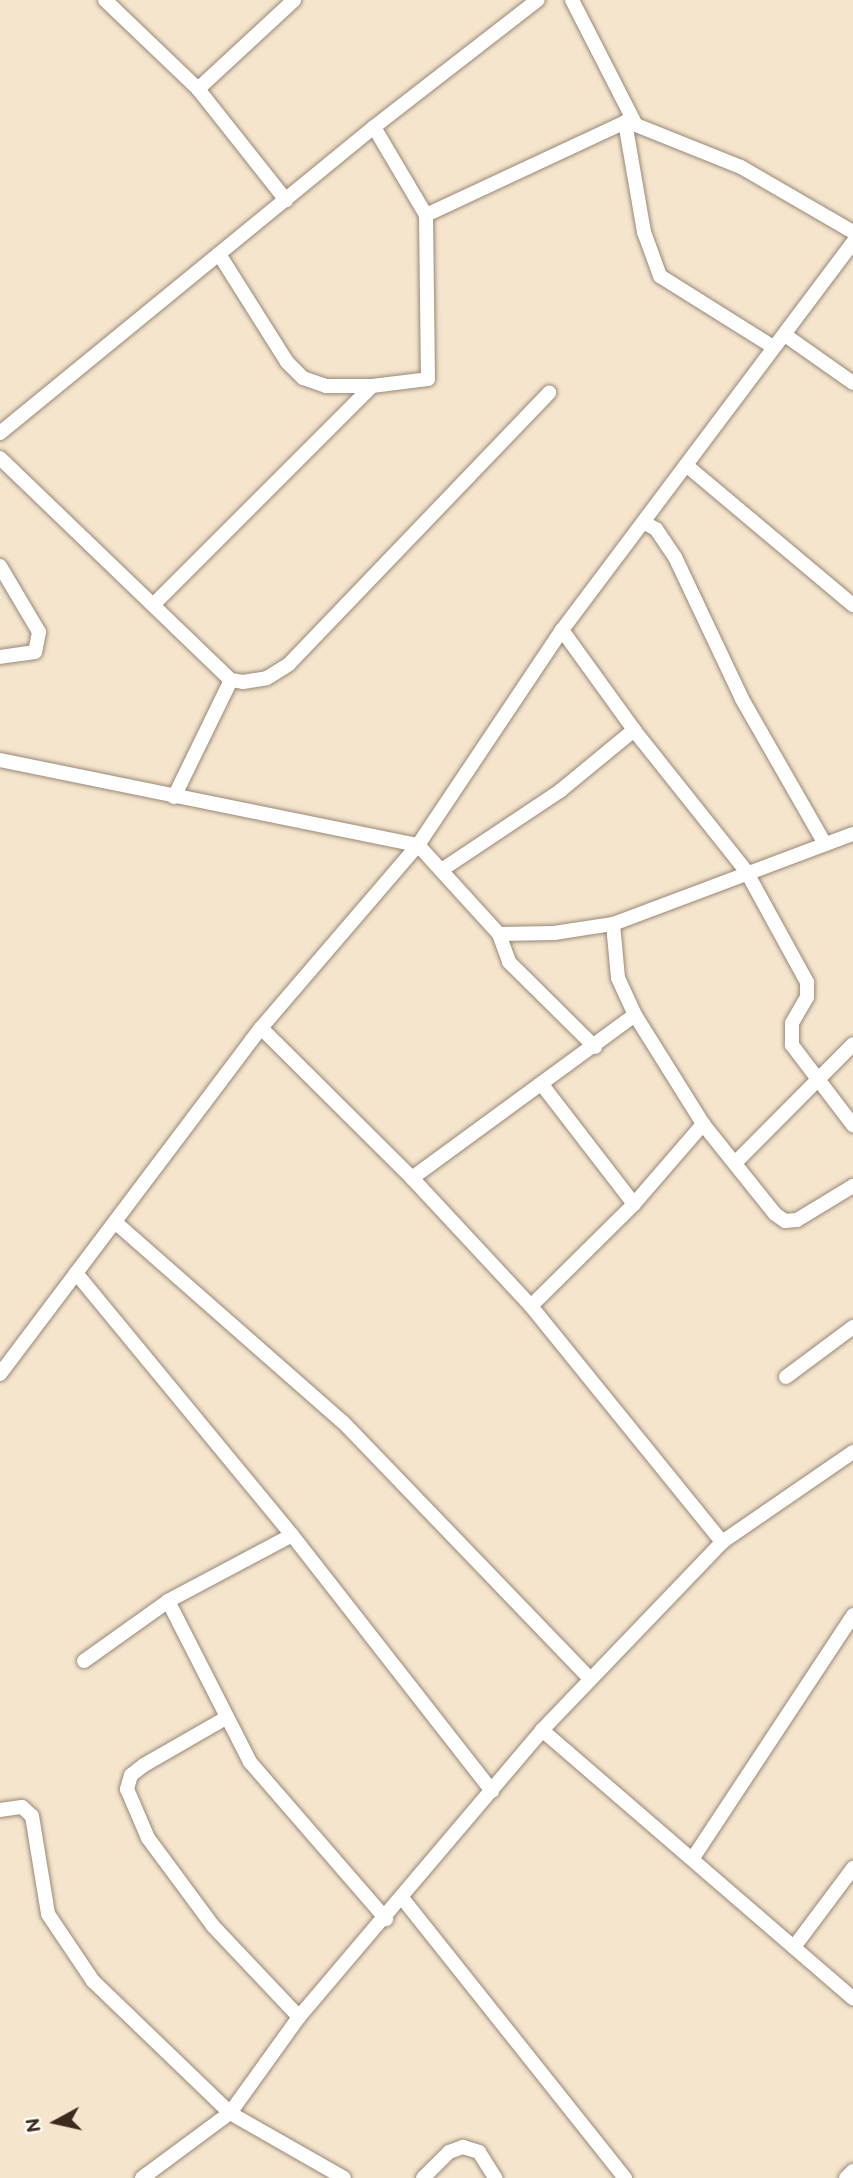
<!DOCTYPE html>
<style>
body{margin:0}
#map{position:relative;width:853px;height:2178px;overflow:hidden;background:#f5e5cd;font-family:"Balsamiq Sans",sans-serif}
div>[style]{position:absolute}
.roads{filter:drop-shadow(0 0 2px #988876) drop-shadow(0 0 2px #988876)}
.street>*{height:14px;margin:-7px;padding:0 7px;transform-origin:7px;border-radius:7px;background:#fff}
span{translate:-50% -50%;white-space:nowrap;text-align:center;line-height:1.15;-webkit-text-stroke:7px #fdfcf7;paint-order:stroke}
.north{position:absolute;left:21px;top:2087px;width:70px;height:70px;-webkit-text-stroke:5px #fdfcf7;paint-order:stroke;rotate:262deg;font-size:19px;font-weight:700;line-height:28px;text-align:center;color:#3b2a1e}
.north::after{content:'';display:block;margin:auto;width:24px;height:32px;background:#3b2a1e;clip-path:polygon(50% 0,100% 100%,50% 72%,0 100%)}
</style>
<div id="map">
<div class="roads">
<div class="street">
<div style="left:105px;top:0;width:129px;rotate:43.7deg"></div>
<div style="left:198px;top:89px;width:142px;rotate:51.6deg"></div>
<div style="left:572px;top:0;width:140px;rotate:62.9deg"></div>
<div style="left:636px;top:125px;width:113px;rotate:21.8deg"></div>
<div style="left:741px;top:167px;width:129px;rotate:30.1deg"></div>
<div style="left:198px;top:89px;width:131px;rotate:-42.8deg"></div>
<div style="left:625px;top:122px;width:112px;rotate:80.2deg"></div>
<div style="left:644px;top:232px;width:47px;rotate:70deg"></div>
<div style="left:660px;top:276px;width:133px;rotate:32.1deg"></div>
<div style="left:426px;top:215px;width:220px;rotate:-25deg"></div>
<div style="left:625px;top:122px;width:7px;rotate:16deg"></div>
<div style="left:219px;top:254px;width:128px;rotate:57.8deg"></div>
<div style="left:287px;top:362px;width:23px;rotate:45deg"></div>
<div style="left:303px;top:378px;width:24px;rotate:19deg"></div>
<div style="left:326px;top:386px;width:46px"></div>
<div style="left:372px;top:386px;width:56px;rotate:-7.1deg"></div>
<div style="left:428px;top:379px;width:164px;rotate:-90.7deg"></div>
<div style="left:426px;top:215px;width:102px;rotate:-120.6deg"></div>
<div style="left:785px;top:335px;width:83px;rotate:35.2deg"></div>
<div style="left:0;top:433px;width:483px;rotate:-39.3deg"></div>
<div style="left:374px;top:127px;width:207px;rotate:-37.8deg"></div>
<div style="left:0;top:458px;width:320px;rotate:43.9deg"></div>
<div style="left:231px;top:680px;width:12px;rotate:9deg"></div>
<div style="left:243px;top:682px;width:24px;rotate:-9deg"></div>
<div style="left:267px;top:678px;width:26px;rotate:-32deg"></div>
<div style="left:289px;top:664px;width:376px;rotate:-46.2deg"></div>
<div style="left:686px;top:465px;width:218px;rotate:40deg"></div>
<div style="left:645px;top:523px;width:13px;rotate:29deg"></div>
<div style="left:656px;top:529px;width:34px;rotate:56deg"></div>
<div style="left:675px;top:557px;width:157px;rotate:64.7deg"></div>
<div style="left:742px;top:699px;width:167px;rotate:60.2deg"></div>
<div style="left:0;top:566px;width:77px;rotate:59.4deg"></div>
<div style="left:39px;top:632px;width:20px;rotate:101deg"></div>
<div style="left:35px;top:652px;width:35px;rotate:172deg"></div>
<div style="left:154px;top:604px;width:308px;rotate:-45deg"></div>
<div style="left:562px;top:630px;width:123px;rotate:54.2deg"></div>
<div style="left:634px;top:730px;width:180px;rotate:51.5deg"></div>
<div style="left:746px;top:871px;width:127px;rotate:61.2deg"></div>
<div style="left:807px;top:982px;width:15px;rotate:90deg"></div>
<div style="left:807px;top:997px;width:30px;rotate:120deg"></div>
<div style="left:792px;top:1023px;width:22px;rotate:90deg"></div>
<div style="left:792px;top:1045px;width:101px;rotate:52.7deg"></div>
<div style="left:0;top:760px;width:427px;rotate:11.5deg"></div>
<div style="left:418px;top:845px;width:120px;rotate:47.7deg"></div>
<div style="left:499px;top:934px;width:55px;rotate:-1deg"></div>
<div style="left:554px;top:933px;width:60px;rotate:-8.7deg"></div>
<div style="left:613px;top:924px;width:256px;rotate:-20.6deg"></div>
<div style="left:174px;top:797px;width:130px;rotate:-64deg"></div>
<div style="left:443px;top:869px;width:141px;rotate:-33.7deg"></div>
<div style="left:560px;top:791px;width:96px;rotate:-39.5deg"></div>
<div style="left:613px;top:924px;width:54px;rotate:84.7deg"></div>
<div style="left:618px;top:978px;width:41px;rotate:65.3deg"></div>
<div style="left:635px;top:1015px;width:128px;rotate:58deg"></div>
<div style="left:703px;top:1124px;width:115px;rotate:51.3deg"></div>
<div style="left:775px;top:1214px;width:12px;rotate:35deg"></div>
<div style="left:785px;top:1221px;width:12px;rotate:-5deg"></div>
<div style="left:797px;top:1220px;width:66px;rotate:-31.3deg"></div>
<div style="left:499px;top:934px;width:30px;rotate:70deg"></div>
<div style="left:509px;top:962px;width:121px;rotate:44.7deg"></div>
<div style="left:261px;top:1028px;width:213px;rotate:44.8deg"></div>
<div style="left:412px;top:1178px;width:175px;rotate:47.1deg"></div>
<div style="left:531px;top:1306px;width:304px;rotate:51deg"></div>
<div style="left:543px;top:1086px;width:149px;rotate:52.4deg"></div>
<div style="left:736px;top:1162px;width:166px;rotate:-45.2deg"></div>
<div style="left:412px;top:1178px;width:276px;rotate:-36.2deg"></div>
<div style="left:115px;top:1222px;width:303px;rotate:41.3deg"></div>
<div style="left:343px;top:1422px;width:355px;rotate:46.1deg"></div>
<div style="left:76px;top:1273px;width:340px;rotate:50.5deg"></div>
<div style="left:292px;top:1535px;width:325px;rotate:52deg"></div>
<div style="left:531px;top:1306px;width:145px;rotate:-44.7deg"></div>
<div style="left:634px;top:1204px;width:106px;rotate:-49.2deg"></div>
<div style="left:0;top:1374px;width:433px;rotate:-53deg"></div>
<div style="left:261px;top:1028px;width:241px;rotate:-49.4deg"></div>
<div style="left:418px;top:845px;width:259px;rotate:-56.2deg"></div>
<div style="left:562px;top:630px;width:485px;rotate:-53.1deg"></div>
<div style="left:786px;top:1377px;width:84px;rotate:-36.7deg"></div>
<div style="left:168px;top:1601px;width:181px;rotate:63deg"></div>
<div style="left:250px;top:1762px;width:208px;rotate:49.1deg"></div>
<div style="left:84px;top:1661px;width:103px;rotate:-35.5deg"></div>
<div style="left:168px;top:1601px;width:140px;rotate:-28deg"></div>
<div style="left:224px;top:1719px;width:92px;rotate:150.1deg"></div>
<div style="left:144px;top:1765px;width:16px;rotate:142deg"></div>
<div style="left:131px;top:1775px;width:15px;rotate:106deg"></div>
<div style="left:127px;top:1789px;width:53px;rotate:66.8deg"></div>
<div style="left:148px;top:1838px;width:109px;rotate:53.5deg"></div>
<div style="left:213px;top:1926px;width:125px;rotate:46.6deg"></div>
<div style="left:542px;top:1730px;width:411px;rotate:40.8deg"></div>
<div style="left:0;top:1810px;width:22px;rotate:-8deg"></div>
<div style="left:22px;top:1807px;width:13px;rotate:42deg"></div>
<div style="left:32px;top:1816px;width:99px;rotate:80.7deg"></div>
<div style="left:48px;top:1914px;width:81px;rotate:56.1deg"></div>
<div style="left:93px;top:1981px;width:190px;rotate:43.9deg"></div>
<div style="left:230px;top:2113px;width:131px;rotate:29.7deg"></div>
<div style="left:693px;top:1858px;width:291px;rotate:-56.6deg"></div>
<div style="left:403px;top:1899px;width:357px;rotate:51.5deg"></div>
<div style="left:794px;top:1947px;width:99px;rotate:-53.2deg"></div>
<div style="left:142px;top:2178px;width:109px;rotate:-36.5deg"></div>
<div style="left:230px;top:2113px;width:118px;rotate:-54.3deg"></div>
<div style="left:299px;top:2017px;width:376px;rotate:-49.7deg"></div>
<div style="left:542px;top:1730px;width:260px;rotate:-46.2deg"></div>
<div style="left:722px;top:1542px;width:159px;rotate:-34.5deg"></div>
<div style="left:423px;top:2178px;width:37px;rotate:-45deg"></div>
<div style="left:449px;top:2152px;width:15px;rotate:-20deg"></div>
<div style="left:463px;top:2147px;width:17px;rotate:17deg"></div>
<div style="left:479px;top:2152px;width:31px;rotate:58deg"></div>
<div style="left:846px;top:2178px;width:10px;rotate:-45deg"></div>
</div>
</div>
<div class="north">N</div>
</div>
